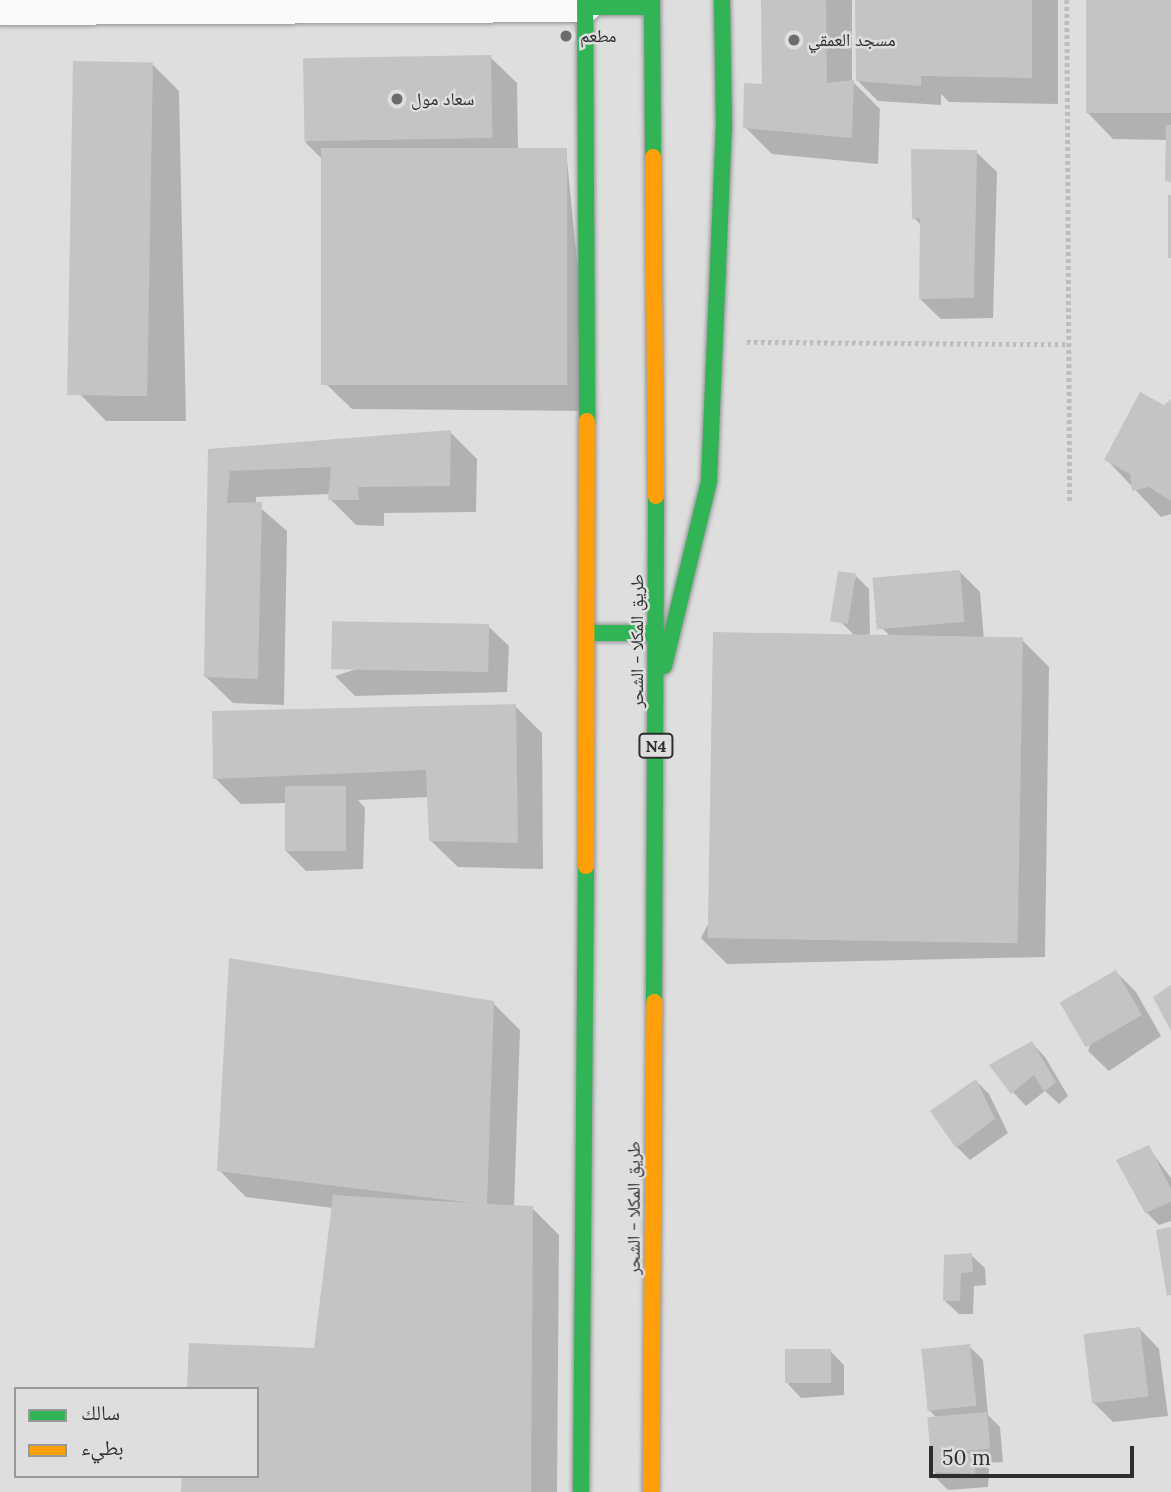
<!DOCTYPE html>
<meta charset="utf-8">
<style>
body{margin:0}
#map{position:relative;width:1171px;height:1492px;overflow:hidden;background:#dededf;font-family:Lora,"Noto Naskh Arabic",serif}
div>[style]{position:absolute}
.shadow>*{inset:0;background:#0003}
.building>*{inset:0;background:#c4c4c5;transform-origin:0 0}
.path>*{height:4.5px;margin-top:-2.25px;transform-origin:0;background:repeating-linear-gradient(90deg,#bdbdbd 0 3.5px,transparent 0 7px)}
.roads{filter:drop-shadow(0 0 2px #939394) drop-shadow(0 0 2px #939394)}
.street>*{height:30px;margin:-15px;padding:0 15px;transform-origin:15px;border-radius:15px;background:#fafafa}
.fast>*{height:16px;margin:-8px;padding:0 8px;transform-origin:8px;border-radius:8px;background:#30b455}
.slow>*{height:16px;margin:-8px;padding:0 8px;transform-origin:8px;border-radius:8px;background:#ff9f0a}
.dots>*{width:19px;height:19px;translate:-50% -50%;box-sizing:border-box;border:4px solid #dededf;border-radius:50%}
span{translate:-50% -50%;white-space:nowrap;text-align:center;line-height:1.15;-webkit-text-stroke:5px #dededf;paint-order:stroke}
.shield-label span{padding:2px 5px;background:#dededf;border:2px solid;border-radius:5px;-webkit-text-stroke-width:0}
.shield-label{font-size:16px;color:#2e2e2f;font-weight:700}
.poi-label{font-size:18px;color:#2e2e2f}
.left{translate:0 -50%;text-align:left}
.street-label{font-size:18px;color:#2e2e2f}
.legend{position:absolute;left:14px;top:1387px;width:245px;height:91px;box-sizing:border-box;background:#dededf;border:2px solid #989899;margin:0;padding:9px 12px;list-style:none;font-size:21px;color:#2e2e2f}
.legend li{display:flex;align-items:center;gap:14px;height:35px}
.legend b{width:35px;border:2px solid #989899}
.scale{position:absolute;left:929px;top:1446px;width:205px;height:32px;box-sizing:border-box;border:4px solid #2e2e2f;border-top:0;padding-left:9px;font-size:21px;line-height:24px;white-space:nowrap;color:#2e2e2f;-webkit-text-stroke:5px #dededf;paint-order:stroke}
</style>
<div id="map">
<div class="shadow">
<div style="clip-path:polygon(763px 0,852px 0,852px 81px,880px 109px,878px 164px,772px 154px,745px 127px,764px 86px)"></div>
<div style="clip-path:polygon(857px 0,1058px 0,1058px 104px,949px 102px,941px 94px,941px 105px,878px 101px,858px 81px)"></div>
<div style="clip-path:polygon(1087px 0,1171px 0,1171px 184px,1167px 140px,1113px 139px,1087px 112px)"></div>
<div style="clip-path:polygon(490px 57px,517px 83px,518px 151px,566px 150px,592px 411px,352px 409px,325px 383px,323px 160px,305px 142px)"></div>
<div style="clip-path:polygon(152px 64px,179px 91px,186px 421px,106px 421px,80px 394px)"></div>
<div style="clip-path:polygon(976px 152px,997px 172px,993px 318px,941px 319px,920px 299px,921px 225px,914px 218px)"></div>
<div style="clip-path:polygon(1171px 401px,1171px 514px,1161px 517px,1107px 460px)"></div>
<div style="clip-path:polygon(450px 432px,477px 459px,476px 512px,384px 513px,384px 526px,356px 525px,330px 499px,330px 494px,256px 497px,256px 504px,287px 531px,284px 705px,233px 703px,206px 677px,210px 450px)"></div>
<div style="clip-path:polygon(960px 572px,980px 592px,984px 640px,1022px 640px,1049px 667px,1045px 957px,727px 964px,701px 938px,856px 637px,840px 621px,856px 576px,869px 589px,870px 634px,858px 637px,892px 638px,875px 621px)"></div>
<div style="clip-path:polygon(488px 626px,509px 646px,507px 692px,355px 696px,335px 676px)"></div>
<div style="clip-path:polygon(515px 706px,542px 733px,543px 869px,458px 867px,431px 841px,429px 797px,358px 800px,365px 808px,363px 869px,306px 871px,286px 851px,286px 803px,241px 804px,215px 778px)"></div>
<div style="clip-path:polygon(1116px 972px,1136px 992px,1161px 1036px,1109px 1071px,1088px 1051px)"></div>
<div style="clip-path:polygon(493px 1003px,520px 1030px,514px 1207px,532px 1208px,559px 1235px,557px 1492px,183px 1492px,257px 1476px,316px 1350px,333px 1208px,246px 1197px,219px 1170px)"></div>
<div style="clip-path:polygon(1032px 1043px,1045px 1057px,1068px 1096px,1059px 1104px,1045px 1091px,1026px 1106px,1013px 1092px)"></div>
<div style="clip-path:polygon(976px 1081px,989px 1094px,1008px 1133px,970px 1160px,957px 1147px)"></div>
<div style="clip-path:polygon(1148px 1147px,1171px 1178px,1171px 1221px,1159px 1225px,1146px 1212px)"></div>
<div style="clip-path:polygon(971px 1255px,985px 1268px,986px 1285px,974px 1286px,973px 1314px,959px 1314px,945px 1301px)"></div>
<div style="clip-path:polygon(1139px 1328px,1159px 1349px,1168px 1416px,1113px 1422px,1093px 1402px)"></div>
<div style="clip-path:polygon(969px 1346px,983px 1360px,988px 1415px,1000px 1427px,1003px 1462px,983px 1463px,989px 1469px,988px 1487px,948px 1490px,935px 1477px,936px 1417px,927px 1408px)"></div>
<div style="clip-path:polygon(830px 1351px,844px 1365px,844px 1395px,801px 1398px,788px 1384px)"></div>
</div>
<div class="building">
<div style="clip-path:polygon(761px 0,826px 0,827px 83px,854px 80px,852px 138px,743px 128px,744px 83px,762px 84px)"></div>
<div style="clip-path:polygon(855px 0,1032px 0,1032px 78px,921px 76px,921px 86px,856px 81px)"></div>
<div style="left:1086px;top:0;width:85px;height:113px"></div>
<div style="left:491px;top:55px;width:83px;height:188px;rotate:89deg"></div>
<div style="left:73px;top:61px;width:80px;height:334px;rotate:1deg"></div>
<div style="clip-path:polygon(1166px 125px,1171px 125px,1171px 182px,1165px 181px)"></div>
<div style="left:567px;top:148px;width:237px;height:246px;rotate:90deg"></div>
<div style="clip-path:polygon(911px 149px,977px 150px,974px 298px,919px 299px,920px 218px,912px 219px)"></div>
<div style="left:1168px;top:195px;width:3px;height:63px"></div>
<div style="clip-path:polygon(1140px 392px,1164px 405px,1171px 399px,1171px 501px,1149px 487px,1132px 491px,1130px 474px,1104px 460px)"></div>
<div style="clip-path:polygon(451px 430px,450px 486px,358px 487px,359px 500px,328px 500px,331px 467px,230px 471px,227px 503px,262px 502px,258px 679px,204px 677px,208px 449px)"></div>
<div style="left:960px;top:570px;width:52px;height:88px;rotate:85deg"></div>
<div style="left:838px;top:571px;width:18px;height:51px;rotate:9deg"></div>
<div style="left:489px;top:624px;width:48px;height:157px;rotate:91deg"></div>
<div style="left:713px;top:632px;width:310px;height:306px;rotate:1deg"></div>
<div style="clip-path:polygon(516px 704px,518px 843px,429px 841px,426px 770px,213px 779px,212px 711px)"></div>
<div style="left:285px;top:786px;width:61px;height:65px"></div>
<div style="clip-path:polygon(229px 958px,494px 1001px,487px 1204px,533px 1206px,531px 1492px,181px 1492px,182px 1476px,257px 1476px,257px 1389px,187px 1389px,189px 1343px,314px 1348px,333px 1195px,472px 1203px,217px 1171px)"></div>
<div style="left:1116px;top:970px;width:52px;height:65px;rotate:60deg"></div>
<div style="clip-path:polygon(1171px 985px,1171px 1031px,1153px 997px)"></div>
<div style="clip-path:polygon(1032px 1041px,1056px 1082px,1044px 1092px,1034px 1075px,1011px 1094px,989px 1065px)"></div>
<div style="clip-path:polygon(976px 1079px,995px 1119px,956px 1148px,930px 1111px)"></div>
<div style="clip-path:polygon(1149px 1145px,1171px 1189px,1171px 1202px,1145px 1213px,1116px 1160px)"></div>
<div style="clip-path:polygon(1171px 1227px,1171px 1295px,1167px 1296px,1156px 1230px)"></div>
<div style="clip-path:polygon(972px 1253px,973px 1272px,961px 1273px,960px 1301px,943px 1301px,944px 1255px)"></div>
<div style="left:1140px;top:1327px;width:70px;height:57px;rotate:83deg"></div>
<div style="left:970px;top:1344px;width:62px;height:49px;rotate:84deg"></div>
<div style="left:831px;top:1349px;width:34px;height:46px;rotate:90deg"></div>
<div style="left:987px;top:1412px;width:37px;height:60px;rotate:85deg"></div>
<div style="left:976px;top:1454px;width:20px;height:44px;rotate:93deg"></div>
</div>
<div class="path">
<div style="left:1067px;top:0;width:503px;rotate:89.66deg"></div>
<div style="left:747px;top:342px;width:322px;rotate:0.4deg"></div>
</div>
<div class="roads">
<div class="street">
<div style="left:0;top:10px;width:586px;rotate:-0.29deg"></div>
</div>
<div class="fast">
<div style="left:585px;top:0;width:421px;rotate:89.7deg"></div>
<div style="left:652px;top:0;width:157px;rotate:89.6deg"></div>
<div style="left:586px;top:7px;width:66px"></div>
<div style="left:588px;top:633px;width:69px"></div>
<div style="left:664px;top:666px;width:190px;rotate:-76.3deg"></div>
<div style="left:709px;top:481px;width:352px;rotate:-87.6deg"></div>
<div style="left:724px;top:129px;width:129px;rotate:-90.9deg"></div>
<div style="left:654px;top:1002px;width:506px;rotate:-89.77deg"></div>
<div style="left:581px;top:1492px;width:626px;rotate:-89.54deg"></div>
</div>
<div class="slow">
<div style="left:653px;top:157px;width:339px;rotate:89.5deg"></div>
<div style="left:586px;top:866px;width:445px;rotate:-89.9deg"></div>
<div style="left:651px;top:1492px;width:490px;rotate:-89.6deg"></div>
</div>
</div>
<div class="dots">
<div style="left:566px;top:36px;background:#6c6c6d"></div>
<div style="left:794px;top:40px;background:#6c6c6d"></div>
<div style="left:397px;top:99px;background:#6c6c6d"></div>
</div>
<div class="shield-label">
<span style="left:656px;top:746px">N4</span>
</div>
<div class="poi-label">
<span class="left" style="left:580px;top:36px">مطعم</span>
<span class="left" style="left:808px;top:40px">مسجد العمقي</span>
<span class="left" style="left:411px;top:99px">سعاد مول</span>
</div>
<div class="street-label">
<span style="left:637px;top:641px;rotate:-90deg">طريق المكلا - الشحر</span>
<span style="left:634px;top:1208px;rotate:-90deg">طريق المكلا - الشحر</span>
</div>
<ul class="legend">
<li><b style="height:9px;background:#30b455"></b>سالك</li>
<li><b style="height:9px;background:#ff9f0a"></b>بطيء</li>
</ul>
<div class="scale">50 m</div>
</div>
